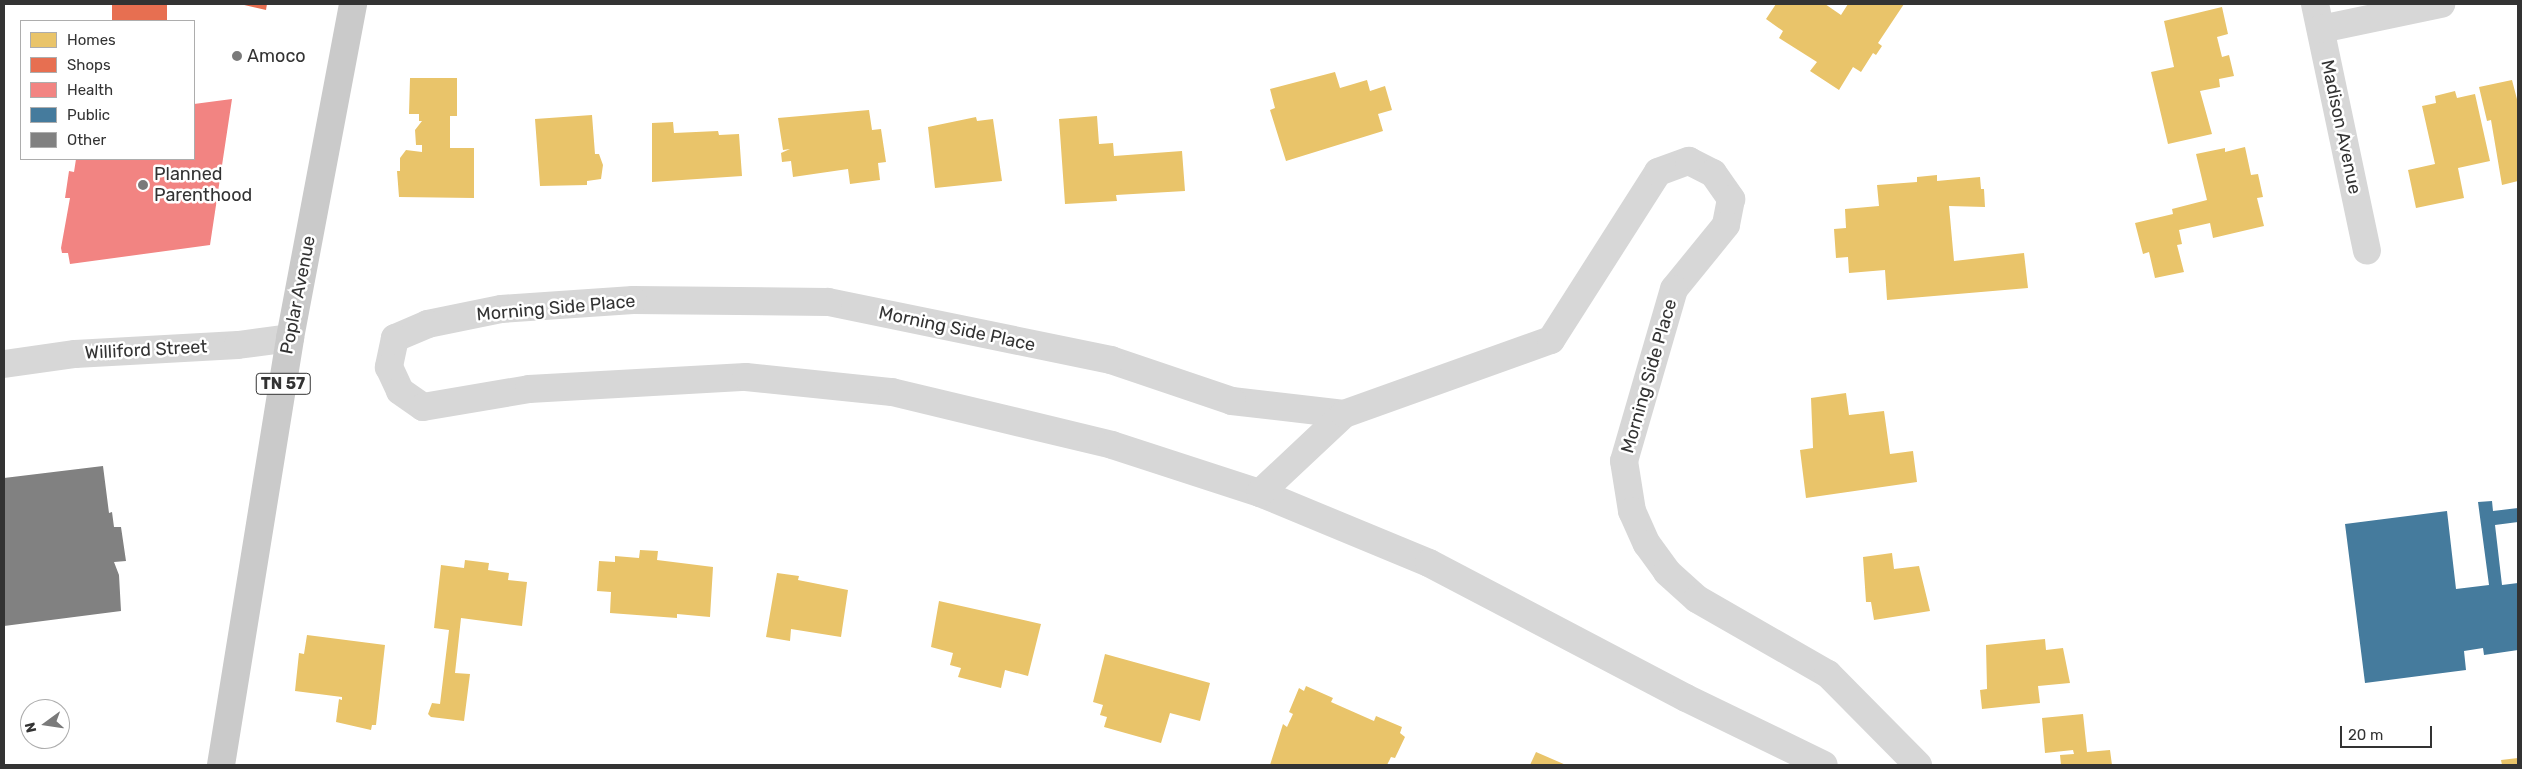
<!DOCTYPE html>
<style>
body{margin:0}
#map{position:relative;width:2522px;height:769px;overflow:hidden;background:#fff;font-family:Rubik,sans-serif}
div>[style]{position:absolute}
.homes>*{inset:0;background:#e9c46a}
.shops>*{inset:0;background:#e76f51;transform-origin:0 0}
.health>*{inset:0;background:#f28482}
.public>*{inset:0;background:#457b9d}
.building>*{inset:0;background:#818181}
.minor>*{height:28px;margin:-14px;padding:0 14px;transform-origin:14px;border-radius:14px;background:#d7d7d7}
.major>*{height:28px;margin:-14px;padding:0 14px;transform-origin:14px;border-radius:14px;background:#cacaca}
.dots>*{width:14px;height:14px;translate:-50% -50%;box-sizing:border-box;border:2px solid #fff;border-radius:50%}
span{translate:-50% -50%;white-space:nowrap;text-align:center;line-height:1.15;-webkit-text-stroke:5px #fff;paint-order:stroke}
.shield-label span{padding:1px 4px;background:#fff;border:1px solid;border-radius:4px;-webkit-text-stroke-width:0}
.shield-label{font-size:16px;color:#333;font-weight:700}
.poi-label{font-size:18px;color:#333}
.left{translate:0 -50%;text-align:left}
.street-label{font-size:18px;color:#333}
.frame{position:absolute;inset:0;border:5px solid #333;pointer-events:none}
.legend{position:absolute;left:20px;top:20px;width:175px;height:140px;box-sizing:border-box;background:#fff;border:1px solid #adadad;margin:0;padding:6px 9px;list-style:none;font-size:15px;color:#333}
.legend li{display:flex;align-items:center;gap:10px;height:25px}
.legend b{width:25px;border:1px solid #adadad}
.north{position:absolute;left:20px;top:699px;width:50px;height:50px;box-sizing:border-box;background:#fff;border:1px solid #adadad;border-radius:50%;rotate:256deg;font-size:14px;font-weight:700;line-height:20px;text-align:center;color:#333}
.north::after{content:'';display:block;margin:auto;width:18px;height:22px;background:#7a7a7a;clip-path:polygon(50% 0,100% 100%,50% 72%,0 100%)}
.scale{position:absolute;left:2340px;top:726px;width:92px;height:22px;box-sizing:border-box;border:2px solid #333;border-top:0;padding-left:6px;font-size:15px;line-height:18px;white-space:nowrap;color:#333;-webkit-text-stroke:4px #fff;paint-order:stroke}
</style>
<div id="map">
<div class="homes">
<div style="clip-path:polygon(1776px 4px,1825px 4px,1841px 15px,1848px 4px,1904px 4px,1878px 43px,1882px 46px,1876px 55px,1873px 53px,1861px 72px,1853px 67px,1839px 90px,1810px 71px,1817px 62px,1779px 38px,1783px 31px,1766px 19px)"></div>
<div style="clip-path:polygon(2222px 7px,2228px 34px,2217px 37px,2222px 57px,2229px 55px,2234px 76px,2219px 79px,2220px 87px,2200px 91px,2212px 134px,2168px 144px,2151px 72px,2174px 67px,2164px 21px)"></div>
<div style="clip-path:polygon(1335px 72px,1340px 88px,1367px 80px,1370px 91px,1385px 86px,1392px 110px,1378px 114px,1383px 131px,1286px 161px,1270px 110px,1275px 108px,1270px 89px)"></div>
<div style="clip-path:polygon(410px 78px,457px 78px,457px 116px,450px 116px,450px 148px,474px 148px,474px 198px,399px 197px,397px 171px,400px 171px,400px 158px,406px 150px,422px 152px,422px 145px,416px 145px,415px 130px,422px 121px,419px 121px,419px 114px,409px 114px)"></div>
<div style="clip-path:polygon(2512px 80px,2518px 103px,2518px 181px,2502px 185px,2491px 120px,2487px 121px,2479px 87px)"></div>
<div style="clip-path:polygon(2455px 91px,2457px 98px,2475px 94px,2490px 161px,2458px 168px,2464px 198px,2416px 208px,2408px 170px,2435px 164px,2422px 106px,2436px 103px,2435px 96px)"></div>
<div style="clip-path:polygon(869px 110px,872px 130px,881px 129px,886px 162px,878px 163px,880px 180px,850px 184px,848px 169px,793px 177px,791px 161px,782px 162px,781px 153px,790px 149px,783px 150px,778px 118px)"></div>
<div style="clip-path:polygon(592px 115px,595px 154px,599px 154px,603px 165px,601px 179px,587px 181px,587px 185px,540px 186px,535px 119px)"></div>
<div style="clip-path:polygon(1097px 116px,1099px 144px,1113px 143px,1114px 156px,1182px 151px,1185px 191px,1116px 195px,1117px 201px,1065px 204px,1059px 119px)"></div>
<div style="clip-path:polygon(976px 117px,977px 121px,993px 119px,1002px 181px,935px 188px,928px 127px)"></div>
<div style="clip-path:polygon(673px 122px,674px 133px,718px 131px,719px 135px,739px 134px,742px 176px,652px 182px,652px 123px)"></div>
<div style="clip-path:polygon(2245px 147px,2251px 175px,2258px 174px,2263px 197px,2257px 198px,2264px 226px,2213px 238px,2210px 223px,2179px 230px,2182px 244px,2177px 245px,2184px 272px,2155px 278px,2149px 252px,2143px 254px,2135px 223px,2173px 214px,2172px 209px,2207px 200px,2196px 154px,2225px 148px,2225px 152px)"></div>
<div style="clip-path:polygon(1937px 175px,1937px 181px,1980px 177px,1981px 189px,1984px 189px,1985px 207px,1949px 206px,1954px 261px,2024px 253px,2028px 288px,1887px 300px,1885px 270px,1849px 273px,1848px 257px,1836px 258px,1834px 229px,1846px 228px,1845px 209px,1879px 206px,1877px 185px,1917px 182px,1917px 177px)"></div>
<div style="clip-path:polygon(1846px 393px,1849px 415px,1884px 411px,1890px 454px,1913px 451px,1917px 482px,1806px 498px,1800px 450px,1813px 448px,1811px 398px)"></div>
<div style="clip-path:polygon(640px 550px,658px 551px,657px 560px,713px 567px,710px 617px,677px 614px,677px 618px,610px 613px,611px 592px,597px 591px,599px 561px,615px 562px,615px 556px,639px 558px)"></div>
<div style="clip-path:polygon(1892px 553px,1894px 569px,1919px 566px,1930px 611px,1874px 620px,1871px 602px,1866px 602px,1863px 557px)"></div>
<div style="clip-path:polygon(465px 560px,489px 563px,488px 570px,509px 573px,508px 580px,527px 582px,522px 626px,461px 618px,455px 673px,470px 674px,464px 721px,431px 717px,428px 714px,432px 703px,440px 704px,449px 630px,434px 628px,441px 565px,464px 568px)"></div>
<div style="clip-path:polygon(777px 573px,799px 576px,798px 580px,848px 590px,841px 637px,791px 629px,790px 641px,766px 637px)"></div>
<div style="clip-path:polygon(939px 601px,1041px 624px,1028px 676px,1005px 670px,1001px 688px,958px 677px,961px 668px,950px 665px,953px 653px,931px 647px)"></div>
<div style="clip-path:polygon(307px 635px,385px 645px,376px 725px,372px 725px,371px 730px,336px 722px,339px 699px,342px 700px,342px 697px,295px 691px,299px 653px,304px 654px)"></div>
<div style="clip-path:polygon(2045px 639px,2046px 650px,2063px 648px,2070px 683px,2038px 686px,2040px 703px,1982px 709px,1980px 690px,1987px 689px,1986px 645px)"></div>
<div style="clip-path:polygon(1105px 654px,1210px 683px,1200px 721px,1170px 713px,1161px 743px,1104px 727px,1107px 717px,1100px 715px,1103px 705px,1093px 702px)"></div>
<div style="clip-path:polygon(1306px 686px,1333px 698px,1331px 702px,1374px 721px,1376px 716px,1402px 727px,1400px 733px,1405px 737px,1395px 758px,1391px 757px,1387px 765px,1270px 765px,1283px 724px,1287px 727px,1293px 714px,1289px 712px,1299px 688px,1304px 691px)"></div>
<div style="clip-path:polygon(2083px 714px,2087px 752px,2110px 750px,2112px 765px,2061px 765px,2060px 755px,2074px 754px,2073px 750px,2045px 753px,2042px 718px)"></div>
<div style="clip-path:polygon(1536px 752px,1566px 765px,1530px 765px)"></div>
<div style="clip-path:polygon(2518px 758px,2518px 765px,2502px 765px,2501px 760px)"></div>
</div>
<div class="shops">
<div style="left:112px;top:4px;width:55px;height:17px"></div>
<div style="clip-path:polygon(240px 4px,267px 4px,266px 10px)"></div>
</div>
<div class="health">
<div style="clip-path:polygon(232px 99px,210px 245px,70px 264px,68px 253px,62px 253px,61px 248px,70px 198px,65px 198px,69px 171px,74px 172px,76px 159px,194px 159px,194px 104px)"></div>
</div>
<div class="public">
<div style="clip-path:polygon(2492px 501px,2493px 511px,2518px 508px,2518px 522px,2495px 525px,2502px 585px,2518px 583px,2518px 650px,2484px 655px,2483px 648px,2464px 651px,2466px 670px,2365px 683px,2345px 524px,2447px 511px,2456px 589px,2489px 585px,2478px 502px)"></div>
</div>
<div class="building">
<div style="clip-path:polygon(103px 466px,109px 513px,112px 512px,114px 527px,121px 527px,126px 561px,114px 562px,119px 575px,121px 611px,4px 626px,4px 478px)"></div>
</div>
<div class="minor">
<div style="left:2315px;top:4px;width:252px;rotate:78.1deg"></div>
<div style="left:2321px;top:29px;width:123px;rotate:-11.8deg"></div>
<div style="left:4px;top:364px;width:72px;rotate:-8deg"></div>
<div style="left:75px;top:354px;width:163px;rotate:-3.2deg"></div>
<div style="left:238px;top:345px;width:52px;rotate:-7.7deg"></div>
<div style="left:1344px;top:414px;width:113px;rotate:-173.4deg"></div>
<div style="left:1232px;top:401px;width:128px;rotate:-161.3deg"></div>
<div style="left:1111px;top:360px;width:289px;rotate:-168.4deg"></div>
<div style="left:828px;top:302px;width:195px;rotate:-179.4deg"></div>
<div style="left:633px;top:300px;width:132px;rotate:176.1deg"></div>
<div style="left:501px;top:309px;width:75px;rotate:168.4deg"></div>
<div style="left:428px;top:324px;width:36px;rotate:157deg"></div>
<div style="left:395px;top:338px;width:30px;rotate:102deg"></div>
<div style="left:389px;top:367px;width:26px;rotate:65deg"></div>
<div style="left:400px;top:391px;width:28px;rotate:35deg"></div>
<div style="left:423px;top:407px;width:108px;rotate:-9.6deg"></div>
<div style="left:529px;top:389px;width:217px;rotate:-3.2deg"></div>
<div style="left:746px;top:377px;width:147px;rotate:5.9deg"></div>
<div style="left:892px;top:392px;width:226px;rotate:13.5deg"></div>
<div style="left:1112px;top:445px;width:156px;rotate:18deg"></div>
<div style="left:1260px;top:493px;width:183px;rotate:22.5deg"></div>
<div style="left:1429px;top:563px;width:290px;rotate:27.7deg"></div>
<div style="left:1686px;top:698px;width:153px;rotate:25.9deg"></div>
<div style="left:1260px;top:493px;width:115px;rotate:-43.2deg"></div>
<div style="left:1344px;top:414px;width:220px;rotate:-19.7deg"></div>
<div style="left:1551px;top:340px;width:199px;rotate:-57.5deg"></div>
<div style="left:1658px;top:172px;width:33px;rotate:-20deg"></div>
<div style="left:1689px;top:161px;width:27px;rotate:27deg"></div>
<div style="left:1713px;top:173px;width:32px;rotate:55deg"></div>
<div style="left:1731px;top:199px;width:26px;rotate:101deg"></div>
<div style="left:1726px;top:225px;width:82px;rotate:129.1deg"></div>
<div style="left:1674px;top:289px;width:179px;rotate:106.2deg"></div>
<div style="left:1624px;top:461px;width:51px;rotate:80.9deg"></div>
<div style="left:1632px;top:511px;width:36px;rotate:66deg"></div>
<div style="left:1647px;top:544px;width:34px;rotate:54deg"></div>
<div style="left:1667px;top:572px;width:40px;rotate:42deg"></div>
<div style="left:1697px;top:599px;width:151px;rotate:29.8deg"></div>
<div style="left:1828px;top:674px;width:128px;rotate:45.3deg"></div>
</div>
<div class="major">
<div style="left:221px;top:765px;width:433px;rotate:-80.8deg"></div>
<div style="left:290px;top:338px;width:340px;rotate:-79.3deg"></div>
</div>
<div class="dots">
<div style="left:237px;top:56px;background:#7a7a7a"></div>
<div style="left:143px;top:185px;background:#7a7a7a"></div>
</div>
<div class="shield-label">
<span style="left:283px;top:384px">TN 57</span>
</div>
<div class="poi-label">
<span class="left" style="left:247px;top:56px">Amoco</span>
<span class="left" style="left:154px;top:185px">Planned<br>Parenthood</span>
</div>
<div class="street-label">
<span style="left:2341px;top:127px;rotate:78deg">Madison Avenue</span>
<span style="left:298px;top:295px;rotate:-79deg">Poplar Avenue</span>
<span style="left:556px;top:308px;rotate:-5deg">Morning Side Place</span>
<span style="left:957px;top:329px;rotate:12deg">Morning Side Place</span>
<span style="left:146px;top:350px;rotate:-3deg">Williford Street</span>
<span style="left:1649px;top:376px;rotate:-74deg">Morning Side Place</span>
</div>
<div class="frame"></div>
<ul class="legend">
<li><b style="height:14px;background:#e9c46a"></b>Homes</li>
<li><b style="height:14px;background:#e76f51"></b>Shops</li>
<li><b style="height:14px;background:#f28482"></b>Health</li>
<li><b style="height:14px;background:#457b9d"></b>Public</li>
<li><b style="height:14px;background:#818181"></b>Other</li>
</ul>
<div class="north">N</div>
<div class="scale">20 m</div>
</div>
